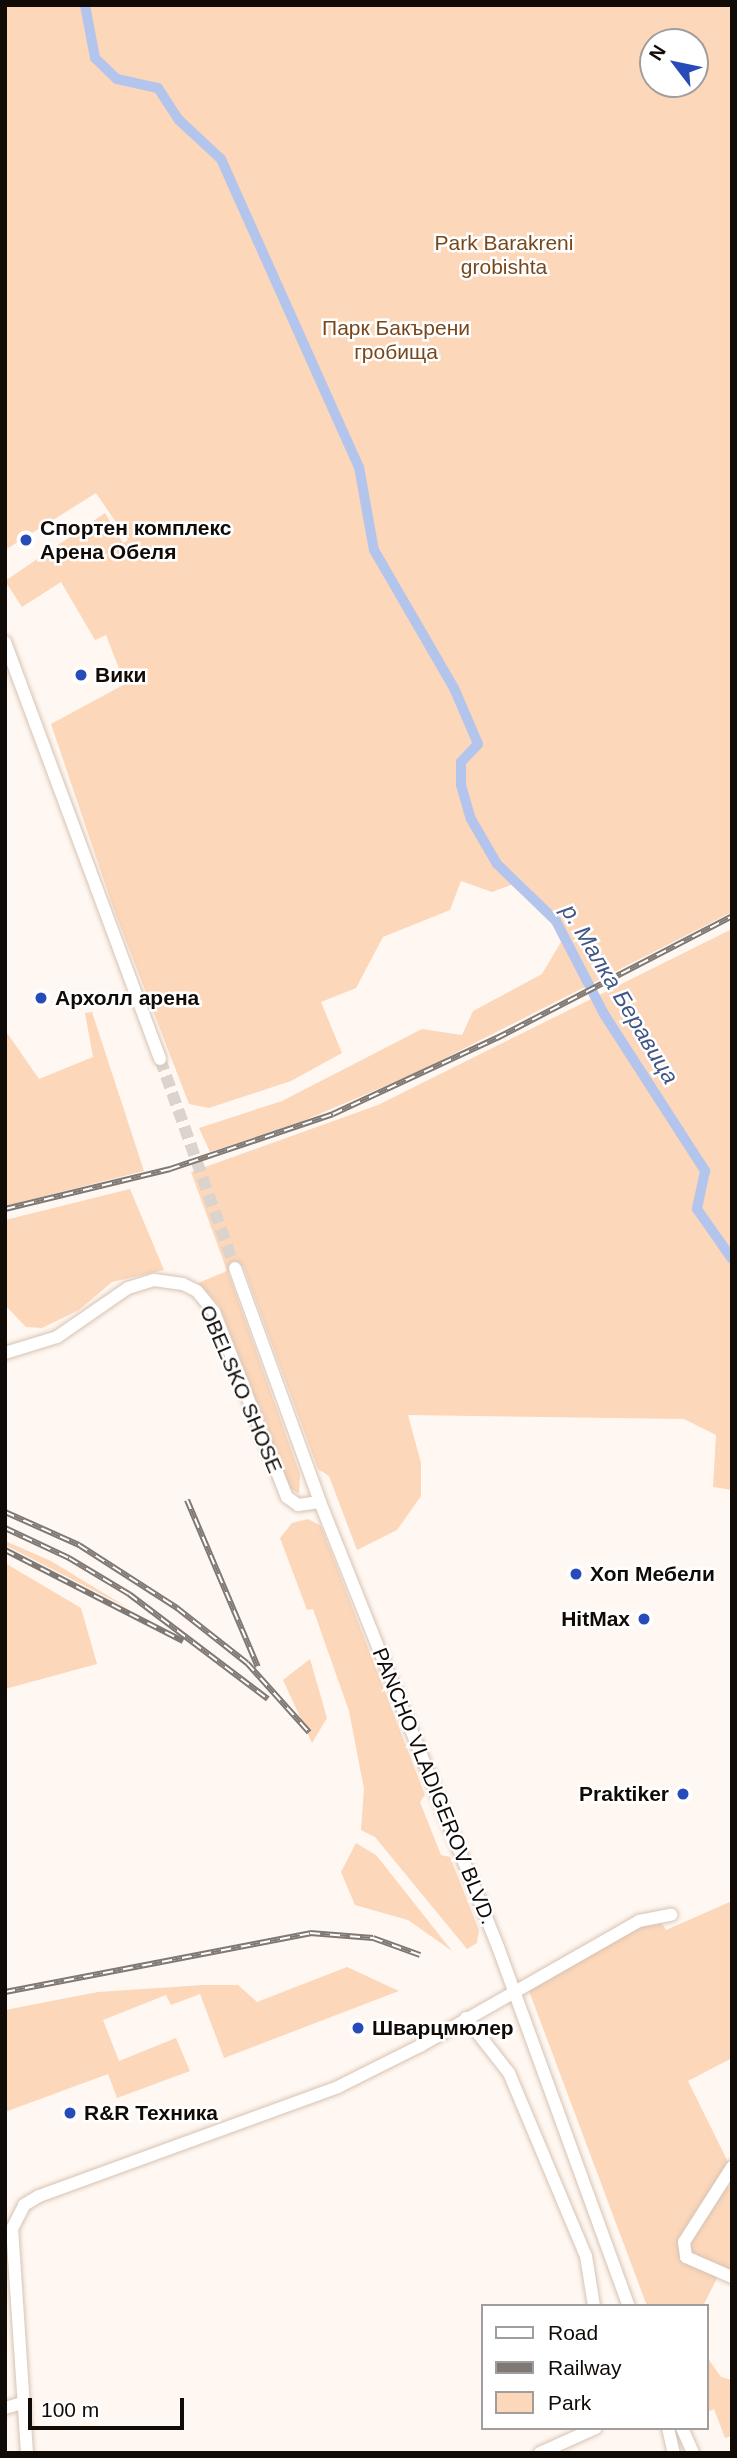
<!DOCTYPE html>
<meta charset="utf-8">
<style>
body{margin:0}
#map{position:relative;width:737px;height:2458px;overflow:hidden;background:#fff7f1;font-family:Helvetica,sans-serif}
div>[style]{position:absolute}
.green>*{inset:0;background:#fcd7ba}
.canal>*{height:10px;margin:-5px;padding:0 5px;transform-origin:5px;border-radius:5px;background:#b3c5ec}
.minor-tunnel>*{height:12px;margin-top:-6px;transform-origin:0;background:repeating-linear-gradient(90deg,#dbd4ce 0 12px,transparent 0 18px)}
.roads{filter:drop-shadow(0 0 2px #d6c3b4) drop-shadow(0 0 2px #d6c3b4)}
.minor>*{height:12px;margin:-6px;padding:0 6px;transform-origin:6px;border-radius:6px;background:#fff}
.rail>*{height:6px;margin-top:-3px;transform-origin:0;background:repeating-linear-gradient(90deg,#fff 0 10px,#7f7873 0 20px);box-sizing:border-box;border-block:2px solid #7f7873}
.dots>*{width:19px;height:19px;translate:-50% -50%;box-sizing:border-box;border:4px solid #fff;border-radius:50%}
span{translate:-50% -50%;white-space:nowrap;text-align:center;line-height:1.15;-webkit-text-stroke:5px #fff;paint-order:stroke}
.park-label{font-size:21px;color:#78471c}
.poi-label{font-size:21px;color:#110b07;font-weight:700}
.left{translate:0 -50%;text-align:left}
.right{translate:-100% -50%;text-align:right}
.street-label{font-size:21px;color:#110b07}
.water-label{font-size:23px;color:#405588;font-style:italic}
.frame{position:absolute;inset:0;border:7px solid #110b07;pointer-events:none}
.legend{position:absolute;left:481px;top:2304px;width:228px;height:126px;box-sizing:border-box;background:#fff;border:2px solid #a09d9c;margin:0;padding:9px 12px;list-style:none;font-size:21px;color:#110b07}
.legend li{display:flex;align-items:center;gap:14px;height:35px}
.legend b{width:35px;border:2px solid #a09d9c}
.north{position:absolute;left:639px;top:28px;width:70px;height:70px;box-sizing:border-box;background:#fff;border:2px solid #a09d9c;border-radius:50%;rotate:302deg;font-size:19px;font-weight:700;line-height:28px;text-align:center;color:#110b07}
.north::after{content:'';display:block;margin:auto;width:24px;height:32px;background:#284bba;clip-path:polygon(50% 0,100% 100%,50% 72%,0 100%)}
.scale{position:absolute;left:28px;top:2398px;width:156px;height:32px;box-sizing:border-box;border:4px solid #110b07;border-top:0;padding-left:9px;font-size:21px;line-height:24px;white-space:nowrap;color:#110b07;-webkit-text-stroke:5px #fff;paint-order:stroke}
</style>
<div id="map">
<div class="green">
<div style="clip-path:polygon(evenodd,5px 5px,732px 5px,732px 912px,418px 1072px,303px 1121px,210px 1152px,199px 1128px,282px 1101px,422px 1029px,462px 1035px,473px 1011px,542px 974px,561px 942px,551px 920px,513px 884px,492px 892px,461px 881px,450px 910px,383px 937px,356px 988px,321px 1002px,342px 1053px,291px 1081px,209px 1108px,189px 1104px,113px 907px,51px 724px,125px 684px,106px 635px,95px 640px,61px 582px,22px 607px,5px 581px,105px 513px,123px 543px,128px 540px,96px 493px,5px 550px,5px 5px,653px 42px,695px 42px,695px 84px,653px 84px,653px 42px)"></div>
<div style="clip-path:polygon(732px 929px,732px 1490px,713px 1487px,716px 1435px,684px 1419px,408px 1415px,421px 1463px,421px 1496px,397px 1530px,357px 1550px,329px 1476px,318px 1469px,243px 1266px,228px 1272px,300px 1474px,299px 1494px,290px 1488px,219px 1305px,198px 1283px,227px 1271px,191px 1172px,378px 1105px)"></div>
<div style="clip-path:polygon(92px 1012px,144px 1171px,5px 1206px,5px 1030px,39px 1079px,93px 1057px,85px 1013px)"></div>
<div style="clip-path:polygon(130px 1189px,164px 1270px,112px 1282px,79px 1310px,42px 1328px,26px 1327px,5px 1305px,5px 1220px)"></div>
<div style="clip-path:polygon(308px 1519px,321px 1526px,425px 1795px,420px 1802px,441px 1855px,450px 1857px,479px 1930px,477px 1943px,467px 1949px,375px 1837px,361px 1830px,364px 1789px,349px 1711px,313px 1609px,307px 1610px,280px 1538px,292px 1523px)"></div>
<div style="clip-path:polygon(5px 1541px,51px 1561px,128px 1608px,5px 1545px)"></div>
<div style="clip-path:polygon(5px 1563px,81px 1608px,97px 1664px,5px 1689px)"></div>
<div style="clip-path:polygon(310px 1659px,327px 1718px,312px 1743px,283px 1680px)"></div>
<div style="clip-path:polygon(356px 1843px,376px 1855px,452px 1951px,408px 1920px,355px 1905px,341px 1872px)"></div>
<div style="clip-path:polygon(732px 1901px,732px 2058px,688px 2081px,731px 2168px,721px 2183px,732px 2188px,732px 2277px,720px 2272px,703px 2306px,647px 2306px,529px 1991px,657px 1915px,666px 1930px)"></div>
<div style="clip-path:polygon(347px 1967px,399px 1991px,224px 2058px,200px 1994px,171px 2005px,166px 1995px,103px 2020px,119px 2061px,176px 2038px,190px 2071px,117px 2098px,108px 2074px,5px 2112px,5px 2010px,98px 1992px,203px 1985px,238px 1985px,257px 2002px)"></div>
<div style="clip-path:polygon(707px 2357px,721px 2377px,732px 2380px,732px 2436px,725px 2438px,714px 2409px,707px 2412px)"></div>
</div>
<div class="canal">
<div style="left:85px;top:5px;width:54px;rotate:79.3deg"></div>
<div style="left:95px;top:58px;width:30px;rotate:44deg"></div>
<div style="left:117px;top:79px;width:42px;rotate:12.4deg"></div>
<div style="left:158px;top:88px;width:38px;rotate:57deg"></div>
<div style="left:179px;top:120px;width:57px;rotate:42.9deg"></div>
<div style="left:221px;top:159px;width:338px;rotate:65.9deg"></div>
<div style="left:359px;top:467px;width:84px;rotate:79.8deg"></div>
<div style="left:374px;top:550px;width:160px;rotate:59.9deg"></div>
<div style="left:454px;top:688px;width:61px;rotate:66.8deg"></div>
<div style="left:478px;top:744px;width:25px;rotate:133deg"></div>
<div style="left:461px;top:762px;width:23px;rotate:90deg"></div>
<div style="left:461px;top:785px;width:35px;rotate:74deg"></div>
<div style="left:471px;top:819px;width:52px;rotate:60deg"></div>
<div style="left:497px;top:864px;width:82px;rotate:44deg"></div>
<div style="left:556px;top:921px;width:105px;rotate:62.7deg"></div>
<div style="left:604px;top:1014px;width:187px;rotate:57.2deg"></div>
<div style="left:705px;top:1171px;width:39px;rotate:102deg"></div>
<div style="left:697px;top:1209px;width:61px;rotate:55deg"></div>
</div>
<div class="minor-tunnel">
<div style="left:160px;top:1059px;width:222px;rotate:70.3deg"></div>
</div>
<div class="roads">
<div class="minor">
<div style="left:5px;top:642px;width:445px;rotate:69.6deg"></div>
<div style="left:235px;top:1268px;width:249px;rotate:70deg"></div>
<div style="left:320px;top:1502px;width:479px;rotate:68.2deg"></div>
<div style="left:498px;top:1947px;width:382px;rotate:70deg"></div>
<div style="left:5px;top:1353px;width:54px;rotate:-17.1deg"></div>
<div style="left:57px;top:1337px;width:86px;rotate:-34.6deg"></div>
<div style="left:128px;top:1288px;width:27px;rotate:-17deg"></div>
<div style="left:154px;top:1280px;width:29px;rotate:8deg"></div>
<div style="left:183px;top:1284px;width:16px;rotate:27deg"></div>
<div style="left:197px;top:1291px;width:27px;rotate:51deg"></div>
<div style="left:214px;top:1312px;width:199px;rotate:68.5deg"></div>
<div style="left:287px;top:1497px;width:14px;rotate:36deg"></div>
<div style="left:298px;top:1505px;width:22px;rotate:-8deg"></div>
<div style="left:466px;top:2018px;width:70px;rotate:52deg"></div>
<div style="left:509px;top:2073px;width:199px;rotate:67.2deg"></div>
<div style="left:586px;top:2256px;width:51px;rotate:80.9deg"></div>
<div style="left:732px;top:2167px;width:89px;rotate:122.6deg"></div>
<div style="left:684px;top:2242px;width:15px;rotate:82deg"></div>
<div style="left:686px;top:2257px;width:50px;rotate:23.5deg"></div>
<div style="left:5px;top:2408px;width:19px;rotate:-16deg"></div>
<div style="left:668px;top:2428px;width:26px;rotate:77deg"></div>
<div style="left:682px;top:2428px;width:27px;rotate:66deg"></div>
<div style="left:27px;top:2453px;width:225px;rotate:-93.8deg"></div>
<div style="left:12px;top:2229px;width:27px;rotate:-63deg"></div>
<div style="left:24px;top:2205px;width:17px;rotate:-31deg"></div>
<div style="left:39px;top:2196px;width:318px;rotate:-20deg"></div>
<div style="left:338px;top:2087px;width:92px;rotate:-26.6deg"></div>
<div style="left:420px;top:2046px;width:252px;rotate:-29.7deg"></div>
<div style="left:639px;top:1921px;width:33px;rotate:-11deg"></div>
<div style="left:540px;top:2453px;width:61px;rotate:-24.1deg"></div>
</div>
</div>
<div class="rail">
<div style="left:5px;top:1209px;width:170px;rotate:-13.6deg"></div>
<div style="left:170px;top:1169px;width:172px;rotate:-18.6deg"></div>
<div style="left:333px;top:1114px;width:181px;rotate:-24.9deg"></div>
<div style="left:497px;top:1038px;width:265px;rotate:-27.4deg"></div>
<div style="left:187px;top:1500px;width:181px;rotate:67deg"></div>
<div style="left:5px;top:1512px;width:81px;rotate:24deg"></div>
<div style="left:79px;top:1545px;width:117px;rotate:32.7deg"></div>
<div style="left:177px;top:1608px;width:89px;rotate:38.2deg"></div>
<div style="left:247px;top:1663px;width:93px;rotate:48.1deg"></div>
<div style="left:5px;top:1528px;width:71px;rotate:25.1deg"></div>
<div style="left:69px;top:1558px;width:70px;rotate:31deg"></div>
<div style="left:129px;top:1594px;width:174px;rotate:37.1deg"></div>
<div style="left:5px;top:1550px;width:200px;rotate:27.1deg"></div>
<div style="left:5px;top:1992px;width:311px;rotate:-10.9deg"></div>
<div style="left:310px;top:1933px;width:63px;rotate:4.5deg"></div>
<div style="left:373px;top:1938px;width:50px;rotate:19.9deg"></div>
</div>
<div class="dots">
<div style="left:26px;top:540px;background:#284bba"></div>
<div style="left:81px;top:675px;background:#284bba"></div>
<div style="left:41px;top:998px;background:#284bba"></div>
<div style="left:576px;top:1574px;background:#284bba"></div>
<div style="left:644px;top:1619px;background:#284bba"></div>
<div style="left:683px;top:1794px;background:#284bba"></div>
<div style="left:358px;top:2028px;background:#284bba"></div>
<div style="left:70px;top:2113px;background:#284bba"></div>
</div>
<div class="park-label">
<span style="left:504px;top:255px">Park Barakreni<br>grobishta</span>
<span style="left:396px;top:340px">Парк Бакърени<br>гробища</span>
</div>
<div class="poi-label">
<span class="left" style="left:40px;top:540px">Спортен комплекс<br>Арена Обеля</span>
<span class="left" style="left:95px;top:675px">Вики</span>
<span class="left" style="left:55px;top:998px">Архолл арена</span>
<span class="left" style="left:590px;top:1574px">Хоп Мебели</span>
<span class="right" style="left:630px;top:1619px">HitMax</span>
<span class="right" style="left:669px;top:1794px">Praktiker</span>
<span class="left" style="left:372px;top:2028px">Шварцмюлер</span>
<span class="left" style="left:84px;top:2113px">R&amp;R Техника</span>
</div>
<div class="street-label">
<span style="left:241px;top:1389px;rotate:67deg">OBELSKO SHOSE</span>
<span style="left:434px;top:1786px;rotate:68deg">PANCHO VLADIGEROV BLVD.</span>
</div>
<div class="water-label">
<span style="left:620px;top:994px;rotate:59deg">р. Малка Беравица</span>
</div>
<div class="frame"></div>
<ul class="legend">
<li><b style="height:9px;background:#fff"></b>Road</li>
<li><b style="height:9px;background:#7f7873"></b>Railway</li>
<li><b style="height:19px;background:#fcd7ba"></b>Park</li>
</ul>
<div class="north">N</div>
<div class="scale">100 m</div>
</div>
